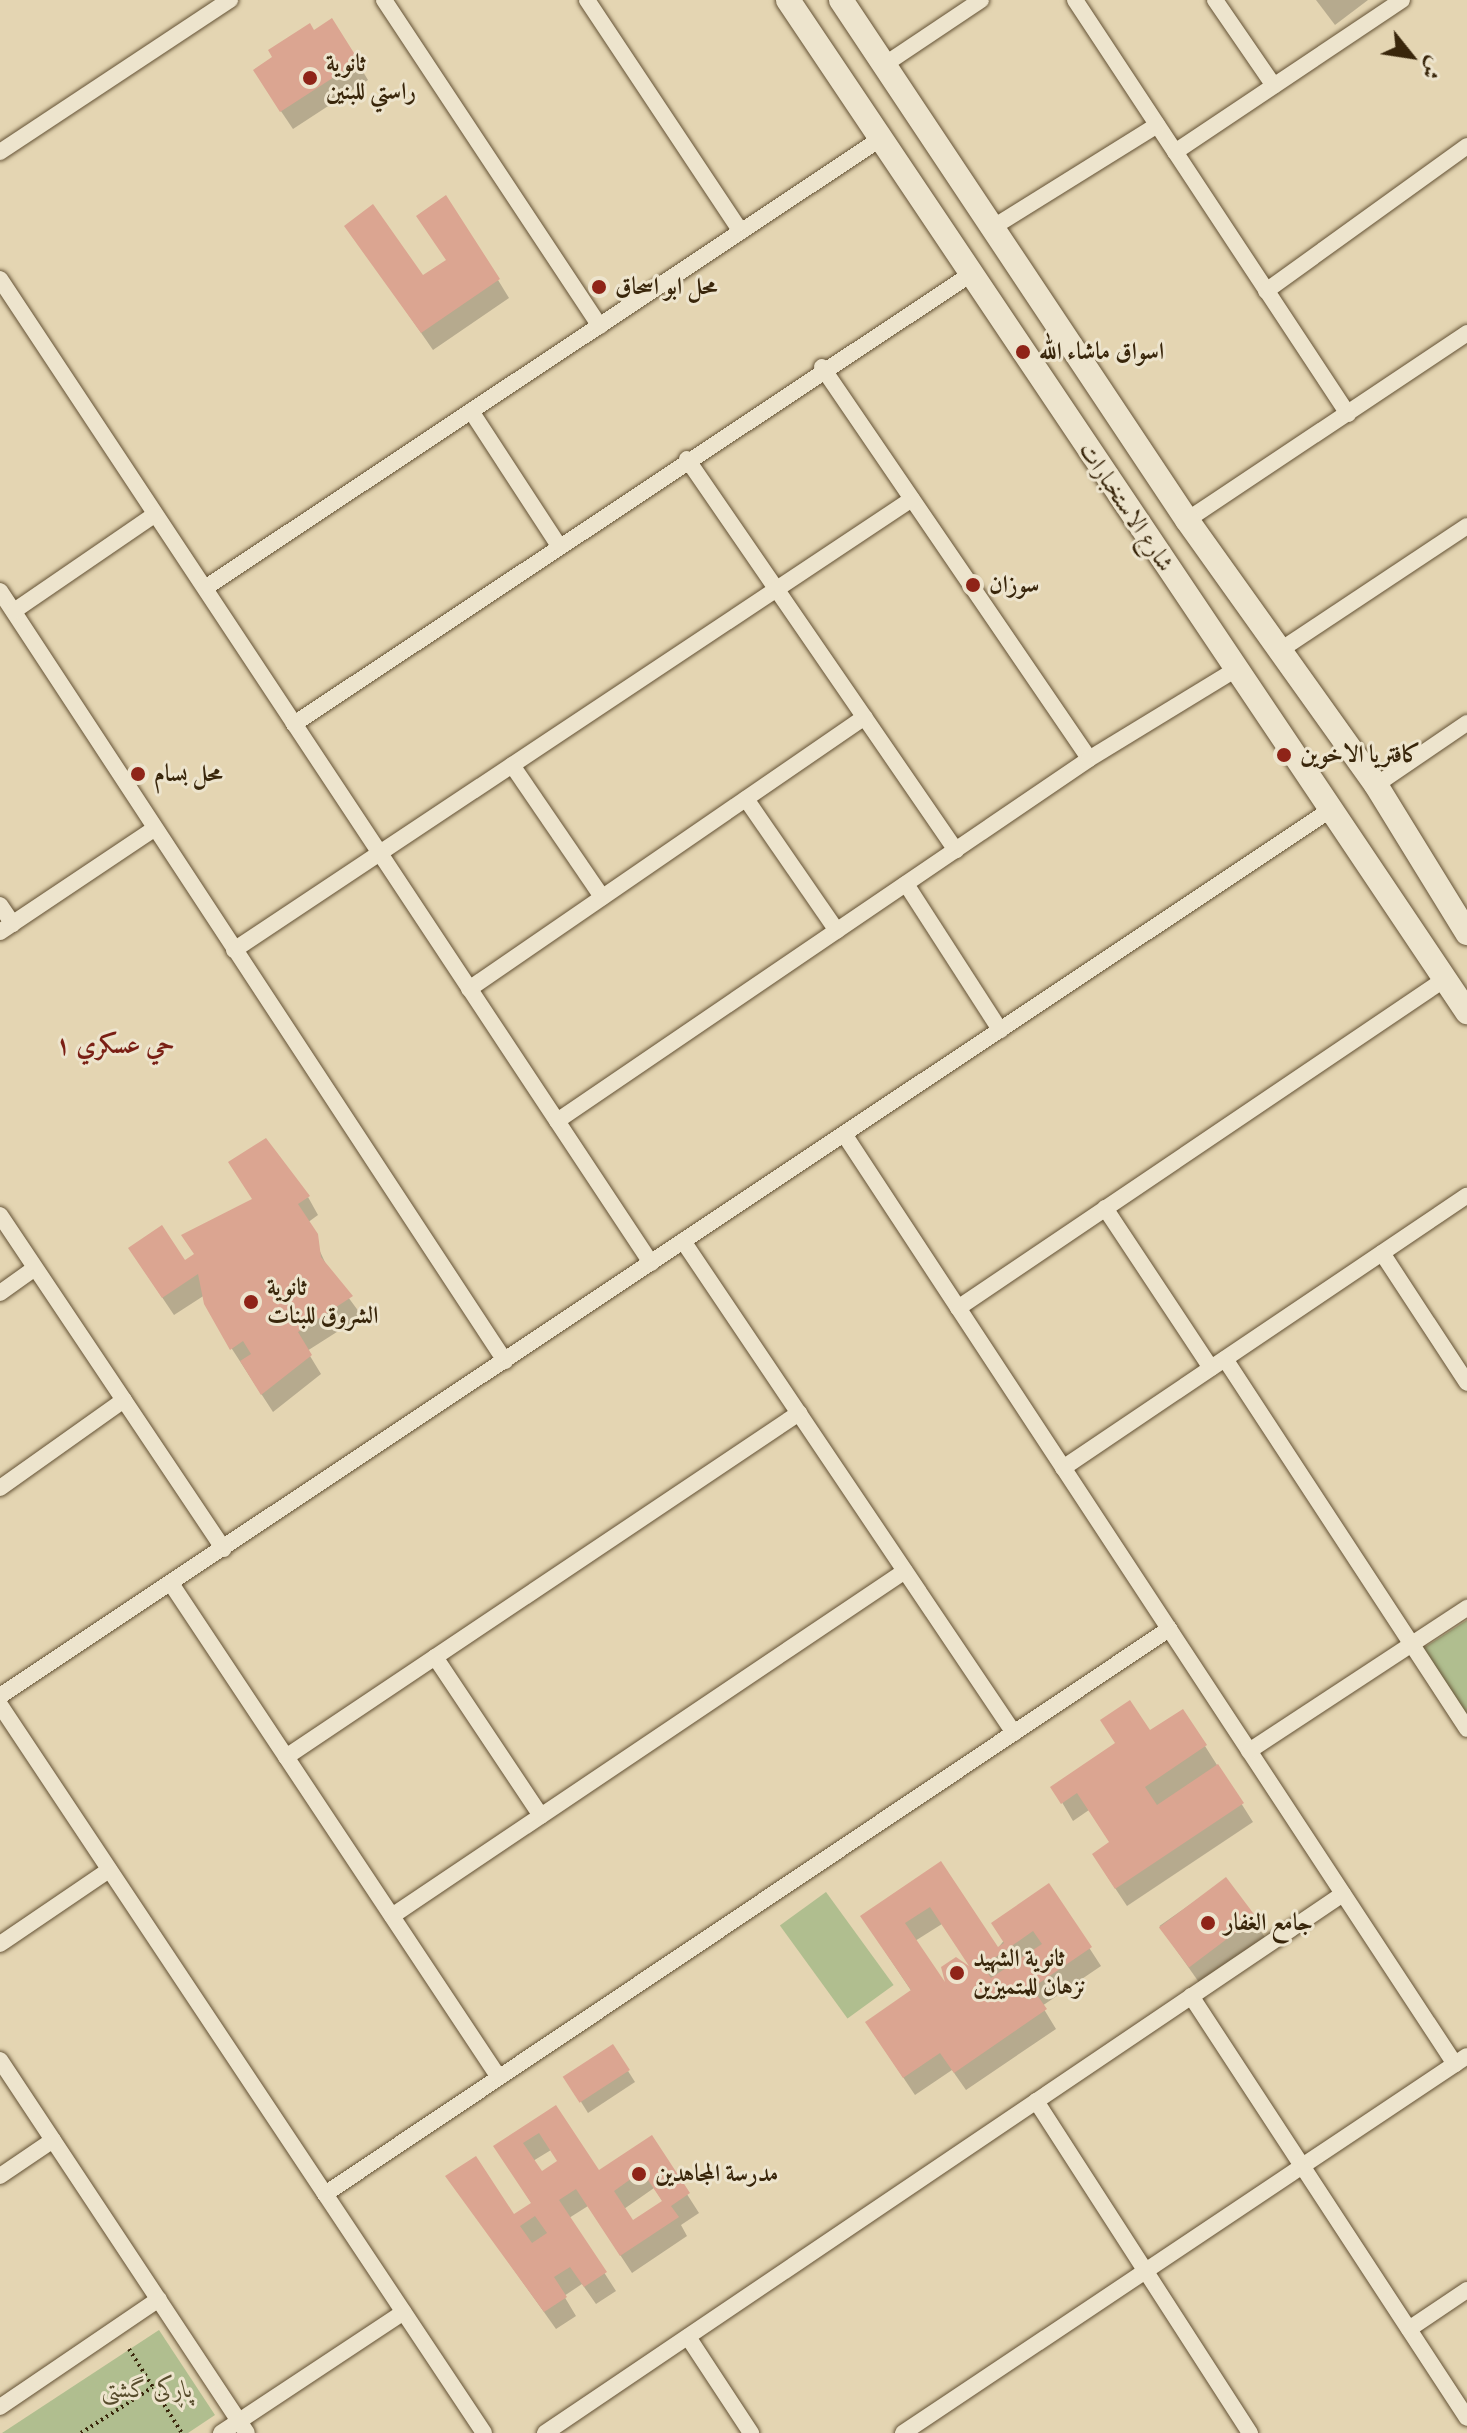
<!DOCTYPE html>
<meta charset="utf-8">
<style>
body{margin:0}
#map{position:relative;width:1467px;height:2433px;overflow:hidden;background:#e4d5b2;font-family:"IM FELL Great Primer",Amiri,serif}
div>[style]{position:absolute}
.green>*{inset:0;background:#b0be8f;transform-origin:0 0}
.shadow>*{inset:0;background:#0003;transform-origin:0 0}
.building>*{inset:0;background:#dba591;transform-origin:0 0}
.path>*{height:4px;margin-top:-2px;transform-origin:0;background:repeating-linear-gradient(90deg,#39260b 0 2px,transparent 0 6px)}
.roads{filter:drop-shadow(0 0 2px #645235) drop-shadow(0 0 2px #645235)}
.minor>*{height:16px;margin:-8px;padding:0 8px;transform-origin:8px;border-radius:8px;background:#ede4cd}
.secondary>*{height:24px;margin:-12px;padding:0 12px;transform-origin:12px;border-radius:12px;background:#ede4cd}
.dots>*{width:22px;height:22px;translate:-50% -50%;box-sizing:border-box;border:4px solid #ede4cd;border-radius:50%}
span{translate:-50% -50%;white-space:nowrap;text-align:center;line-height:1.15;-webkit-text-stroke:6px #ede4cd;paint-order:stroke}
.poi-label{font-size:24px;color:#39260b;font-weight:700}
.left{translate:0 -50%;text-align:left}
.street-label{font-size:24px;color:#39260b}
.park-label{font-size:24px;color:#574c2c;font-style:italic}
.neighbourhood-label{font-size:26px;color:#7a1f14;font-weight:700}
.north{position:absolute;left:1371px;top:16px;width:80px;height:80px;-webkit-text-stroke:6px #ede4cd;paint-order:stroke;rotate:120deg;font-size:22px;font-weight:700;line-height:32px;text-align:center;color:#39260b}
.north::after{content:'';display:block;margin:auto;width:28px;height:36px;background:#39260b;clip-path:polygon(50% 0,100% 100%,50% 72%,0 100%)}
</style>
<div id="map">
<div class="green">
<div style="clip-path:polygon(1467px 1620px,1467px 1721px,1419px 1651px)"></div>
<div style="left:826px;top:1892px;width:115px;height:57px;rotate:54deg"></div>
<div style="clip-path:polygon(159px 2330px,215px 2415px,188px 2433px,2px 2433px)"></div>
</div>
<div class="shadow">
<div style="clip-path:polygon(1316px 0,1368px 0,1335px 25px)"></div>
<div style="clip-path:polygon(314px 33px,357px 62px,368px 80px,293px 129px,266px 89px,274px 58px)"></div>
<div style="clip-path:polygon(347px 226px,423px 278px,448px 262px,498px 280px,509px 298px,433px 350px)"></div>
<div style="clip-path:polygon(308px 1197px,318px 1215px,307px 1223px,329px 1271px,362px 1316px,307px 1351px,321px 1374px,273px 1412px,232px 1349px,208px 1293px,174px 1315px,141px 1266px,184px 1263px)"></div>
<div style="clip-path:polygon(1149px 1733px,1205px 1746px,1253px 1822px,1127px 1906px,1105px 1873px,1111px 1844px,1089px 1810px,1073px 1821px,1053px 1787px)"></div>
<div style="clip-path:polygon(evenodd,940px 1864px,997px 1949px,1049px 1886px,1101px 1966px,1042px 2006px,1056px 2029px,966px 2090px,952px 2070px,915px 2095px,878px 2040px,912px 1992px,874px 1935px,940px 1864px,942px 1924px,973px 1970px,949px 1992px,915px 1941px,942px 1924px)"></div>
<div style="left:1225px;top:1880px;width:70px;height:80px;rotate:55deg"></div>
<div style="clip-path:polygon(628px 2071px,635px 2082px,588px 2113px,573px 2089px)"></div>
<div style="clip-path:polygon(evenodd,556px 2107px,599px 2173px,651px 2138px,699px 2213px,681px 2225px,687px 2236px,632px 2273px,588px 2206px,569px 2218px,616px 2291px,596px 2304px,582px 2284px,564px 2296px,576px 2316px,556px 2329px,448px 2177px,514px 2217px,532px 2204px,496px 2147px,556px 2107px,551px 2150px,559px 2162px,541px 2174px,533px 2161px,551px 2150px,556px 2107px,654px 2188px,663px 2202px,633px 2223px,624px 2209px,654px 2188px)"></div>
</div>
<div class="building">
<div style="clip-path:polygon(332px 18px,359px 61px,280px 112px,253px 70px,272px 57px,268px 50px,310px 23px,314px 30px)"></div>
<div style="clip-path:polygon(446px 195px,500px 279px,421px 333px,344px 226px,373px 204px,423px 275px,446px 260px,416px 216px)"></div>
<div style="clip-path:polygon(266px 1138px,310px 1196px,298px 1204px,318px 1234px,321px 1257px,353px 1296px,298px 1332px,312px 1355px,261px 1395px,240px 1361px,251px 1354px,243px 1341px,230px 1350px,204px 1304px,198px 1274px,162px 1298px,128px 1248px,162px 1225px,185px 1260px,194px 1254px,181px 1235px,252px 1199px,228px 1162px)"></div>
<div style="clip-path:polygon(1130px 1700px,1150px 1730px,1183px 1709px,1207px 1745px,1145px 1787px,1157px 1805px,1218px 1764px,1244px 1803px,1115px 1889px,1092px 1854px,1109px 1842px,1077px 1793px,1061px 1804px,1050px 1787px,1115px 1743px,1100px 1720px)"></div>
<div style="clip-path:polygon(evenodd,941px 1861px,998px 1947px,1004px 1943px,991px 1923px,1049px 1883px,1092px 1947px,1032px 1988px,1047px 2009px,954px 2073px,940px 2053px,903px 2078px,865px 2022px,911px 1990px,860px 1916px,941px 1861px,930px 1907px,969px 1966px,956px 1957px,941px 1967px,945px 1982px,905px 1923px,930px 1907px,941px 1861px,1033px 1931px,1042px 1944px,991px 1978px,983px 1966px,1033px 1931px)"></div>
<div style="left:1226px;top:1877px;width:50px;height:84px;rotate:53deg"></div>
<div style="left:613px;top:2044px;width:31px;height:60px;rotate:57deg"></div>
<div style="clip-path:polygon(evenodd,556px 2105px,599px 2170px,652px 2135px,690px 2193px,671px 2206px,679px 2217px,620px 2256px,576px 2189px,559px 2200px,607px 2272px,584px 2287px,570px 2267px,554px 2277px,567px 2297px,544px 2312px,445px 2176px,476px 2156px,514px 2214px,531px 2203px,493px 2146px,556px 2105px,539px 2133px,557px 2161px,542px 2171px,523px 2143px,539px 2133px,556px 2105px,642px 2171px,662px 2201px,633px 2220px,614px 2191px,642px 2171px,556px 2105px,535px 2216px,547px 2233px,532px 2243px,520px 2226px,535px 2216px)"></div>
</div>
<div class="path">
<div style="left:129px;top:2349px;width:99px;rotate:57.8deg"></div>
<div style="left:81px;top:2433px;width:85px;rotate:-32.6deg"></div>
</div>
<div class="roads">
<div class="minor">
<div style="left:384px;top:0;width:391px;rotate:56.5deg"></div>
<div style="left:587px;top:0;width:278px;rotate:56.4deg"></div>
<div style="left:1075px;top:0;width:496px;rotate:56.6deg"></div>
<div style="left:1215px;top:0;width:104px;rotate:55.5deg"></div>
<div style="left:887px;top:63px;width:113px;rotate:-33.8deg"></div>
<div style="left:0;top:152px;width:276px;rotate:-33.5deg"></div>
<div style="left:1175px;top:152px;width:273px;rotate:-33.8deg"></div>
<div style="left:995px;top:226px;width:191px;rotate:-31.9deg"></div>
<div style="left:0;top:279px;width:1180px;rotate:56.51deg"></div>
<div style="left:1266px;top:291px;width:248px;rotate:-35.8deg"></div>
<div style="left:822px;top:367px;width:474px;rotate:55.7deg"></div>
<div style="left:471px;top:411px;width:161px;rotate:56.9deg"></div>
<div style="left:687px;top:459px;width:475px;rotate:55.5deg"></div>
<div style="left:1187px;top:520px;width:337px;rotate:-33.7deg"></div>
<div style="left:205px;top:588px;width:811px;rotate:-33.63deg"></div>
<div style="left:0;top:591px;width:921px;rotate:56.74deg"></div>
<div style="left:14px;top:611px;width:170px;rotate:-34.4deg"></div>
<div style="left:1282px;top:649px;width:222px;rotate:-33.6deg"></div>
<div style="left:294px;top:724px;width:813px;rotate:-33.61deg"></div>
<div style="left:512px;top:765px;width:160px;rotate:55.7deg"></div>
<div style="left:1376px;top:785px;width:110px;rotate:-34.3deg"></div>
<div style="left:746px;top:799px;width:160px;rotate:55.4deg"></div>
<div style="left:906px;top:884px;width:174px;rotate:57.2deg"></div>
<div style="left:0;top:905px;width:23px;rotate:56deg"></div>
<div style="left:0;top:932px;width:185px;rotate:-33.8deg"></div>
<div style="left:234px;top:950px;width:814px;rotate:-33.63deg"></div>
<div style="left:469px;top:989px;width:480px;rotate:-34.5deg"></div>
<div style="left:557px;top:1121px;width:643px;rotate:-34.23deg"></div>
<div style="left:1089px;top:759px;width:171px;rotate:-31.4deg"></div>
<div style="left:844px;top:1134px;width:1113px;rotate:56.7deg"></div>
<div style="left:1105px;top:1208px;width:192px;rotate:56.5deg"></div>
<div style="left:0;top:1215px;width:402px;rotate:56.2deg"></div>
<div style="left:683px;top:1241px;width:593px;rotate:56.07deg"></div>
<div style="left:1382px;top:1253px;width:155px;rotate:56.8deg"></div>
<div style="left:0;top:1293px;width:43px;rotate:-35.5deg"></div>
<div style="left:958px;top:1308px;width:588px;rotate:-34.04deg"></div>
<div style="left:1225px;top:1359px;width:442px;rotate:56.8deg"></div>
<div style="left:1063px;top:1468px;width:487px;rotate:-34deg"></div>
<div style="left:0;top:1488px;width:152px;rotate:-35.4deg"></div>
<div style="left:172px;top:1585px;width:589px;rotate:56.42deg"></div>
<div style="left:435px;top:1657px;width:191px;rotate:56.3deg"></div>
<div style="left:0;top:1696px;width:1598px;rotate:-33.67deg"></div>
<div style="left:0;top:1705px;width:874px;rotate:56.38deg"></div>
<div style="left:1249px;top:1751px;width:261px;rotate:-33.3deg"></div>
<div style="left:286px;top:1757px;width:618px;rotate:-33.84deg"></div>
<div style="left:392px;top:1916px;width:618px;rotate:-33.92deg"></div>
<div style="left:0;top:1944px;width:132px;rotate:-34.2deg"></div>
<div style="left:1191px;top:1996px;width:504px;rotate:56.81deg"></div>
<div style="left:0;top:2060px;width:447px;rotate:56.5deg"></div>
<div style="left:1036px;top:2101px;width:395px;rotate:57.2deg"></div>
<div style="left:0;top:2176px;width:64px;rotate:-34.2deg"></div>
<div style="left:325px;top:2194px;width:1016px;rotate:-33.8deg"></div>
<div style="left:1409px;top:2329px;width:70px;rotate:-33.9deg"></div>
<div style="left:688px;top:2337px;width:115px;rotate:56.7deg"></div>
<div style="left:0;top:2407px;width:192px;rotate:-34.2deg"></div>
<div style="left:221px;top:2433px;width:219px;rotate:-33.5deg"></div>
<div style="left:545px;top:2433px;width:963px;rotate:-34.04deg"></div>
<div style="left:903px;top:2433px;width:678px;rotate:-33.76deg"></div>
</div>
<div class="secondary">
<div style="left:788px;top:0;width:1219px;rotate:56.14deg"></div>
<div style="left:841px;top:0;width:625px;rotate:56.36deg"></div>
<div style="left:1187px;top:520px;width:325px;rotate:54.5deg"></div>
<div style="left:1376px;top:785px;width:174px;rotate:58.4deg"></div>
</div>
</div>
<div class="dots">
<div style="left:310px;top:78px;background:#8f2418"></div>
<div style="left:599px;top:287px;background:#8f2418"></div>
<div style="left:1023px;top:352px;background:#8f2418"></div>
<div style="left:973px;top:585px;background:#8f2418"></div>
<div style="left:1284px;top:755px;background:#8f2418"></div>
<div style="left:138px;top:774px;background:#8f2418"></div>
<div style="left:251px;top:1302px;background:#8f2418"></div>
<div style="left:1208px;top:1923px;background:#8f2418"></div>
<div style="left:957px;top:1973px;background:#8f2418"></div>
<div style="left:639px;top:2174px;background:#8f2418"></div>
</div>
<div class="poi-label">
<span class="left" style="left:326px;top:78px">ثانوية<br>راستي للبنين</span>
<span class="left" style="left:615px;top:287px">محل ابو اسحاق</span>
<span class="left" style="left:1039px;top:352px">اسواق ماشاء الله</span>
<span class="left" style="left:989px;top:585px">سوزان</span>
<span class="left" style="left:1300px;top:755px">كافتريا الاخوين</span>
<span class="left" style="left:154px;top:774px">محل بسام</span>
<span class="left" style="left:267px;top:1302px">ثانوية<br>الشروق للبنات</span>
<span class="left" style="left:1224px;top:1923px">جامع الغفار</span>
<span class="left" style="left:973px;top:1973px">ثانوية الشهيد<br>نزهان للمتميزين</span>
<span class="left" style="left:655px;top:2174px">مدرسة المجاهدين</span>
</div>
<div class="street-label">
<span style="left:1126px;top:507px;rotate:56deg">شارع الاستخبارات</span>
</div>
<div class="park-label">
<span style="left:147px;top:2390px">پاڕکی گشتی</span>
</div>
<div class="neighbourhood-label">
<span style="left:115px;top:1045px">حي عسكري ١</span>
</div>
<div class="north">ش</div>
</div>
